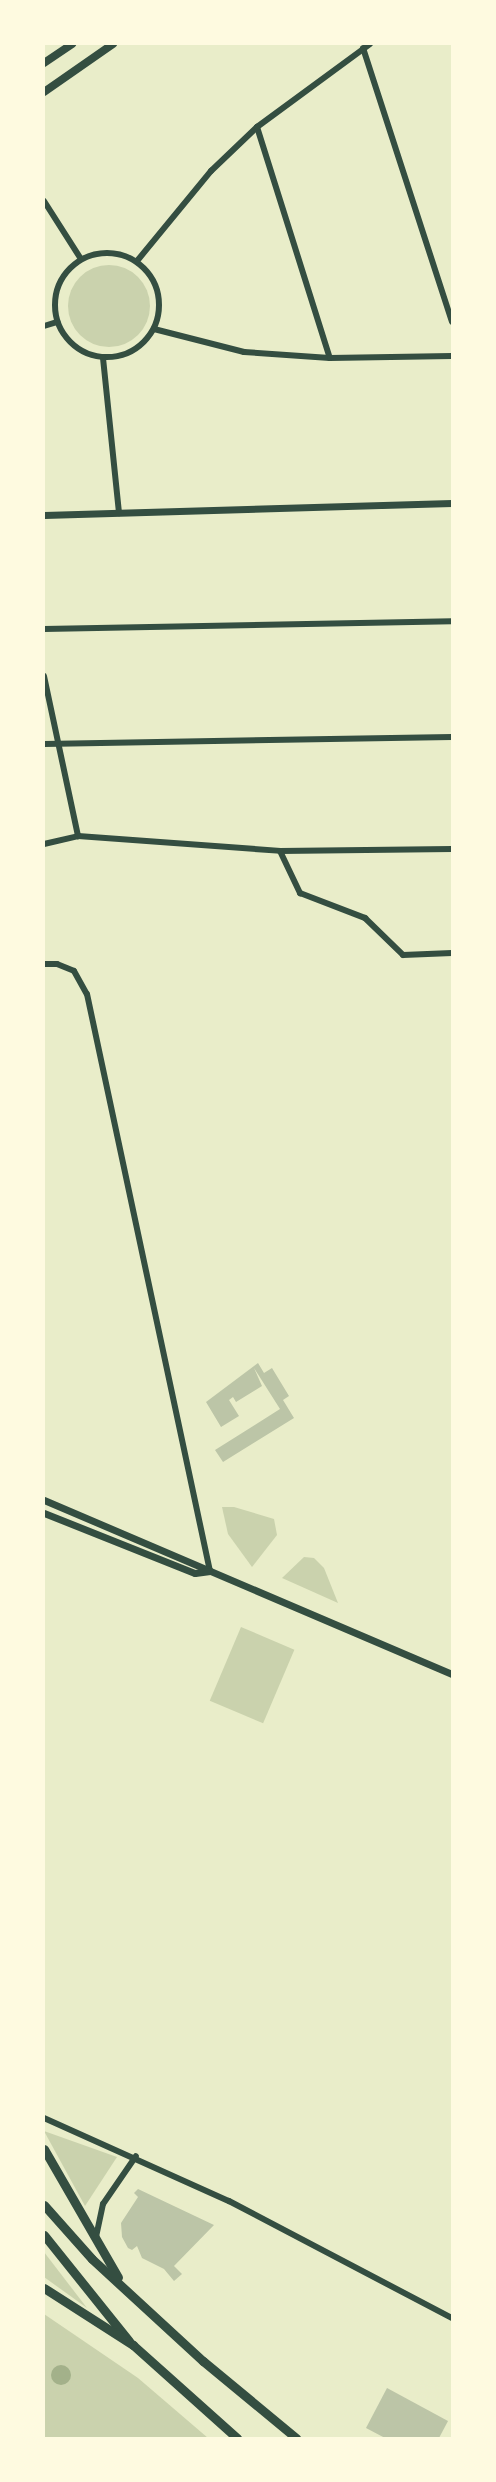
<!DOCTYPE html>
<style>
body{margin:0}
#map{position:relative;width:496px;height:2482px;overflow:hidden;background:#e9edc9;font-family:"Source Sans 3",sans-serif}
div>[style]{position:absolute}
.green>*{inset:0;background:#cad2ad;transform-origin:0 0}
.round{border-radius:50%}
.water>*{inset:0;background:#a3b18a}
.building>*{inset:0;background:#bcc5a7}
.minor>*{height:6px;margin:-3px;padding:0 3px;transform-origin:3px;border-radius:3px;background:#344e41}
.minor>.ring{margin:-3px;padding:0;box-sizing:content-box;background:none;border:6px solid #344e41;border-radius:50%}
.tertiary>*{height:7px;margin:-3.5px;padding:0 3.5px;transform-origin:3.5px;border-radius:3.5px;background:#344e41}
.secondary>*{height:8px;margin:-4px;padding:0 4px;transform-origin:4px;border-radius:4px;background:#344e41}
.primary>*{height:9px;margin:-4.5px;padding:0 4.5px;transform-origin:4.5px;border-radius:4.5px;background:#344e41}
span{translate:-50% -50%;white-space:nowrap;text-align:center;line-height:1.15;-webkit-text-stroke:4.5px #fefae0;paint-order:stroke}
.frame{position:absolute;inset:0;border:45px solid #fefae0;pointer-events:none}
</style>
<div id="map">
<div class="green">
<div class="round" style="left:68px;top:265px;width:82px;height:82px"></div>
<div style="clip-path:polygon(222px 1507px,234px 1507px,274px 1519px,277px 1535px,252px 1567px,228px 1534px)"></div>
<div style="clip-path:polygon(304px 1557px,314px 1558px,324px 1568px,338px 1603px,282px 1578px)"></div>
<div style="left:241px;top:1627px;width:58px;height:80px;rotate:23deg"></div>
<div style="clip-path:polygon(44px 2131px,117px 2157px,85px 2206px)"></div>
<div style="clip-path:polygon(44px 2252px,87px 2308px,44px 2277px)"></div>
<div style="clip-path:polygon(44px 2314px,138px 2378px,208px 2438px,44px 2438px)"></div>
</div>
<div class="water">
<div class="round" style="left:51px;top:2365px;width:20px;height:20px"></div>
</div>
<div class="building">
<div style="clip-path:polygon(258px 1363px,264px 1373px,272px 1368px,289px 1396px,283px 1400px,294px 1418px,223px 1462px,215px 1450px,280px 1409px,254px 1368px,262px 1386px,236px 1402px,233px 1397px,229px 1400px,239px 1416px,221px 1427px,206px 1402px)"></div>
<div style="clip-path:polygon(138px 2189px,214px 2225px,174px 2266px,182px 2274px,174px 2281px,164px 2269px,142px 2258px,137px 2246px,132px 2250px,128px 2248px,122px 2237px,121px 2223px,138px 2197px,134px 2193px)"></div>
<div style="clip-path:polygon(387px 2388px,448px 2421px,439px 2438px,385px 2438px,366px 2428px)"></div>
</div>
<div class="minor">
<div style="left:363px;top:48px;width:288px;rotate:72deg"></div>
<div style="left:257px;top:127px;width:242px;rotate:72.5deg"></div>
<div style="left:44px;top:201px;width:69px;rotate:57.5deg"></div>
<div class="ring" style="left:55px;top:253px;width:98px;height:98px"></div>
<div style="left:137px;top:261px;width:117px;rotate:-50.6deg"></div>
<div style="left:211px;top:171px;width:64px;rotate:-43.7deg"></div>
<div style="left:257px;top:127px;width:140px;rotate:-36.3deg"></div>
<div style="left:44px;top:326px;width:14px;rotate:-17deg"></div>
<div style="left:154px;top:329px;width:93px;rotate:14.3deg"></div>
<div style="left:244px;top:352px;width:86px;rotate:4deg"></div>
<div style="left:330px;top:358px;width:122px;rotate:-0.9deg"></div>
<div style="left:103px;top:358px;width:156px;rotate:84.1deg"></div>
<div style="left:44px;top:629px;width:408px;rotate:-1.1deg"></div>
<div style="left:44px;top:676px;width:164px;rotate:78deg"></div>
<div style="left:44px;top:744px;width:408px;rotate:-1deg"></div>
<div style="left:44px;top:844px;width:35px;rotate:-13deg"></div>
<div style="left:78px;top:836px;width:203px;rotate:4.2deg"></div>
<div style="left:280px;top:851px;width:172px;rotate:-0.7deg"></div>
<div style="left:280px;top:851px;width:47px;rotate:64.5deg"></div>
<div style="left:300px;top:893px;width:70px;rotate:21deg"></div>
<div style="left:365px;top:918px;width:53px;rotate:44.2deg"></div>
<div style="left:403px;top:955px;width:49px;rotate:-2.3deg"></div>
<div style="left:44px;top:964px;width:13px"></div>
<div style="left:57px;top:964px;width:18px;rotate:22deg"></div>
<div style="left:74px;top:971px;width:26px;rotate:61deg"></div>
<div style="left:87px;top:994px;width:590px;rotate:77.97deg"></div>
<div style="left:44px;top:2118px;width:203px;rotate:24.2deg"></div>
<div style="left:229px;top:2201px;width:252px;rotate:27.7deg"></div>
<div style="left:96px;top:2237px;width:34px;rotate:-78deg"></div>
<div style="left:103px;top:2204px;width:58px;rotate:-55.5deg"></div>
</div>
<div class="tertiary">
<div style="left:44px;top:515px;width:408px;rotate:-1.7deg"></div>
<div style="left:44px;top:1500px;width:444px;rotate:23.1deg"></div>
<div style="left:44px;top:1513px;width:162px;rotate:21.7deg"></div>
<div style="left:195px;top:1573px;width:15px;rotate:-8deg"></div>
</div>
<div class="secondary">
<div style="left:44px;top:63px;width:34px;rotate:-34deg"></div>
<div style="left:44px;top:92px;width:84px;rotate:-34.8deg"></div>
</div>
<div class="primary">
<div style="left:44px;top:2149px;width:148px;rotate:60deg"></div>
<div style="left:44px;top:2205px;width:72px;rotate:48.4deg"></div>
<div style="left:92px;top:2259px;width:151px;rotate:42.6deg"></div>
<div style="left:203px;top:2361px;width:121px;rotate:39.6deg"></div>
<div style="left:44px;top:2235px;width:136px;rotate:51.3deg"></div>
<div style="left:44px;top:2288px;width:106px;rotate:32.6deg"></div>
<div style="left:133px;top:2345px;width:140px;rotate:41.8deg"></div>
</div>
<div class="frame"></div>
</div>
